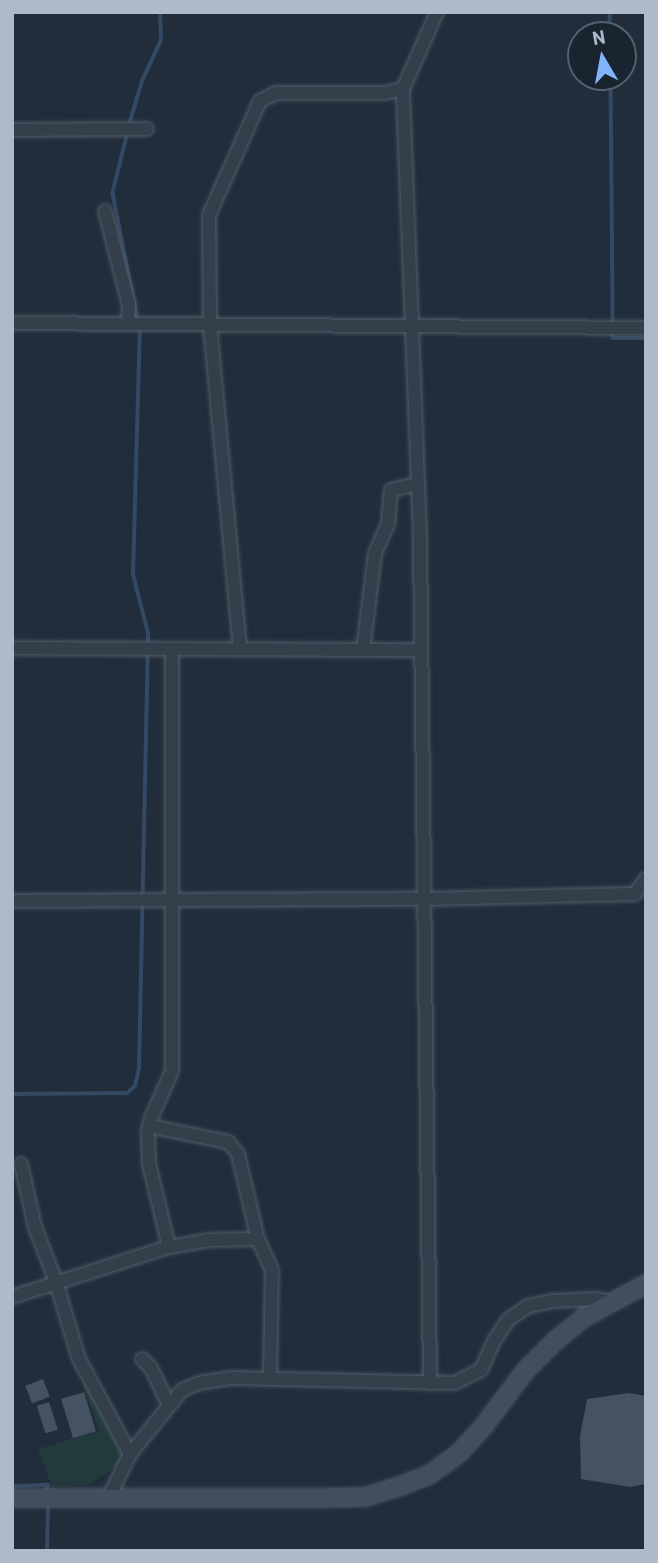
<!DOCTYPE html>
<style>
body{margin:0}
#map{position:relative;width:658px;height:1563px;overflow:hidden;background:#212d3b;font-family:Barlow,sans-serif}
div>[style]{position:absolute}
.green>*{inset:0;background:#233a3c}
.stream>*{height:3.5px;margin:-1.75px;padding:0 1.75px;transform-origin:1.75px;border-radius:1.75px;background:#344963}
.building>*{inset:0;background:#445262;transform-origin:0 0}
.roads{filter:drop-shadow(0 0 2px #535c69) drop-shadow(0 0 2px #535c69)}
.street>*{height:12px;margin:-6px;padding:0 6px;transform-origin:6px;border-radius:6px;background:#353f4b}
.secondary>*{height:16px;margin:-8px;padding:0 8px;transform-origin:8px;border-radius:8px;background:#424e5e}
span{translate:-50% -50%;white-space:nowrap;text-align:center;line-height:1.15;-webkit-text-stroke:7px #1a2430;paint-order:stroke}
.frame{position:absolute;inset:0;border:14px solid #b0b9c7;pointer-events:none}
.north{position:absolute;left:567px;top:21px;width:70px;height:70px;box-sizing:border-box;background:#1a2430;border:2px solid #56606c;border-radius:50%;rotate:350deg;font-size:19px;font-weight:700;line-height:28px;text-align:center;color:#b0b9c7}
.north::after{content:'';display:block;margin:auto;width:24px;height:32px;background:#80b4fc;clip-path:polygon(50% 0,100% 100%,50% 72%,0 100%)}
</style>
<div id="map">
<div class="green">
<div style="clip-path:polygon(89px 1384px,123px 1455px,116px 1467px,88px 1485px,52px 1487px,38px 1449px,99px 1431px,83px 1386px)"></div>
</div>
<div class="stream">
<div style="left:610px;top:12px;width:23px;rotate:88deg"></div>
<div style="left:611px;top:77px;width:247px;rotate:89.5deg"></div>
<div style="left:129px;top:125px;width:46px;rotate:-73.5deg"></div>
<div style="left:142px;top:81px;width:45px;rotate:-65.1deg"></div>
<div style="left:161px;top:40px;width:28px;rotate:-92deg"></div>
<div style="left:128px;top:132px;width:63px;rotate:103.8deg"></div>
<div style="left:113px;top:193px;width:129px;rotate:78.9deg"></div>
<div style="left:613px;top:331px;width:7px;rotate:90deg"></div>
<div style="left:613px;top:338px;width:33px"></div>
<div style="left:12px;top:1094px;width:115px;rotate:-0.5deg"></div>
<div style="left:127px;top:1093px;width:11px;rotate:-41deg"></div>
<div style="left:135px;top:1086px;width:17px;rotate:-77deg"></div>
<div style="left:139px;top:1069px;width:436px;rotate:-88.8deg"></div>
<div style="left:148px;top:633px;width:60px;rotate:-104.5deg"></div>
<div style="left:133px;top:575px;width:248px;rotate:-88.4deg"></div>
<div style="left:12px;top:1486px;width:36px;rotate:-2deg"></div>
<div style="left:48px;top:1485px;width:8px;rotate:90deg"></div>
<div style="left:47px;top:1551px;width:47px;rotate:-88.8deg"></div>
</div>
<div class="building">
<div style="left:43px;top:1379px;width:19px;height:19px;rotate:69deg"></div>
<div style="left:84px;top:1392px;width:41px;height:24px;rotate:73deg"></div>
<div style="clip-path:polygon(629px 1393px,646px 1396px,646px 1484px,630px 1487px,581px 1479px,580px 1436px,587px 1399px)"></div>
<div style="left:49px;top:1402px;width:29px;height:13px;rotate:72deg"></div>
</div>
<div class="roads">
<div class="street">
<div style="left:12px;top:130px;width:135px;rotate:-0.4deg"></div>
<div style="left:105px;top:211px;width:97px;rotate:75.7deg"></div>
<div style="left:129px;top:305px;width:18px;rotate:93deg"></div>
<div style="left:12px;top:323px;width:634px;rotate:0.45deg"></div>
<div style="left:12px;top:648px;width:407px;rotate:0.3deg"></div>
<div style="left:240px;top:649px;width:327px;rotate:-95.3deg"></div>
<div style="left:210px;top:323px;width:108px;rotate:-90.5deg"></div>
<div style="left:209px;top:215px;width:125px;rotate:-65.9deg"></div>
<div style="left:260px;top:101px;width:18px;rotate:-27deg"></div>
<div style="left:276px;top:93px;width:108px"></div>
<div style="left:384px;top:93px;width:19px;rotate:-12deg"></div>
<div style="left:363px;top:650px;width:98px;rotate:-82.9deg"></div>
<div style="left:375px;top:553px;width:32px;rotate:-66deg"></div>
<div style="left:388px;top:524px;width:34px;rotate:-85deg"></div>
<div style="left:391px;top:490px;width:28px;rotate:-13deg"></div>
<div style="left:12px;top:901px;width:414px;rotate:-0.3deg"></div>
<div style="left:426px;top:899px;width:209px;rotate:-1.4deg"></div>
<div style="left:635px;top:894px;width:19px;rotate:-54deg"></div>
<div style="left:149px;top:1126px;width:81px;rotate:11.4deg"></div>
<div style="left:228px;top:1142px;width:16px;rotate:50deg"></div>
<div style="left:238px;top:1154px;width:87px;rotate:76.8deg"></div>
<div style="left:258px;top:1239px;width:48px;rotate:178.8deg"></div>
<div style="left:210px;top:1240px;width:42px;rotate:170.3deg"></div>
<div style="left:21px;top:1164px;width:65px;rotate:77.5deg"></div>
<div style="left:35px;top:1227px;width:59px;rotate:69.1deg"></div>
<div style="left:56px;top:1282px;width:80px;rotate:73.4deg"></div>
<div style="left:79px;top:1359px;width:108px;rotate:61.8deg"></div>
<div style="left:258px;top:1239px;width:34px;rotate:66deg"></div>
<div style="left:272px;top:1270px;width:109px;rotate:91.1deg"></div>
<div style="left:12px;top:1297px;width:165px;rotate:-17.7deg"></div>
<div style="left:169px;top:1247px;width:85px;rotate:-103.5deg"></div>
<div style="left:149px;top:1164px;width:32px;rotate:-92deg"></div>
<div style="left:148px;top:1132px;width:14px;rotate:-78deg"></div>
<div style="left:151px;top:1118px;width:51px;rotate:-65.9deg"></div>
<div style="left:172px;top:1071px;width:420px;rotate:-90deg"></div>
<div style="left:142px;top:1359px;width:13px;rotate:45deg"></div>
<div style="left:151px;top:1368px;width:41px;rotate:64.1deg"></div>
<div style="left:430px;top:1383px;width:848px;rotate:-90.68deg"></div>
<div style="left:420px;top:535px;width:446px;rotate:-92.2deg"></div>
<div style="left:403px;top:89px;width:84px;rotate:-66.2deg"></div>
<div style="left:108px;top:1499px;width:50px;rotate:-63.9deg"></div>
<div style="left:130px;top:1454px;width:82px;rotate:-50.9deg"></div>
<div style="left:182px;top:1390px;width:18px;rotate:-22deg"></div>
<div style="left:199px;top:1383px;width:33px;rotate:-9deg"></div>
<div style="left:232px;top:1378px;width:223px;rotate:1.3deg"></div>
<div style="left:455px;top:1383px;width:29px;rotate:-27deg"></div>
<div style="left:481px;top:1370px;width:32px;rotate:-66deg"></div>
<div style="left:494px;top:1341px;width:27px;rotate:-56deg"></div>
<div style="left:509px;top:1319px;width:23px;rotate:-34deg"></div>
<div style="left:528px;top:1306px;width:25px;rotate:-11deg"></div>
<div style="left:553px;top:1301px;width:44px;rotate:-2.6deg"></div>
<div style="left:597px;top:1299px;width:13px;rotate:13deg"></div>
</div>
<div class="secondary">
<div style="left:12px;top:1498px;width:312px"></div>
<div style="left:324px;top:1498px;width:41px;rotate:-1.4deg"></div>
<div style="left:365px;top:1497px;width:37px;rotate:-17deg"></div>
<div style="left:400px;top:1486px;width:31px;rotate:-21deg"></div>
<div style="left:429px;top:1475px;width:37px;rotate:-36deg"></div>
<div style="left:459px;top:1453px;width:35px;rotate:-47deg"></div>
<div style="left:483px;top:1427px;width:71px;rotate:-53deg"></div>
<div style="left:526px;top:1370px;width:41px;rotate:-45deg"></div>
<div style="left:555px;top:1341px;width:36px;rotate:-39deg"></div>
<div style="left:583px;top:1318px;width:72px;rotate:-28.4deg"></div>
</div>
</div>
<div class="frame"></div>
<div class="north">N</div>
</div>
